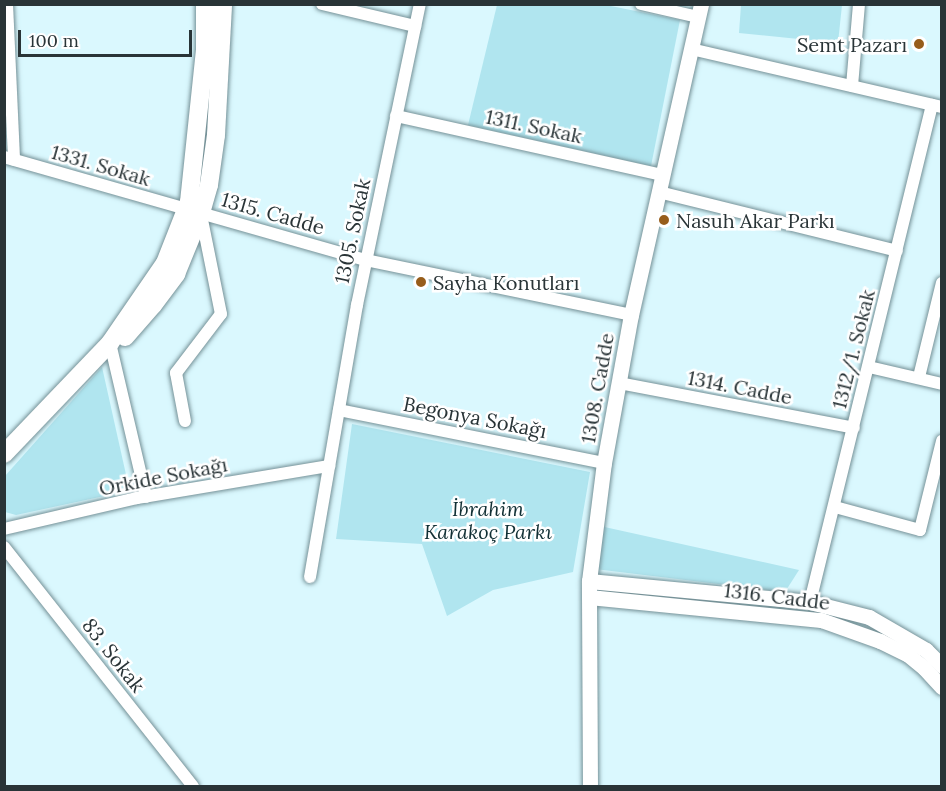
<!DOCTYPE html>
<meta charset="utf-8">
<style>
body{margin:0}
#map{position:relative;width:946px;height:791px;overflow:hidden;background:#daf8fe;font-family:Lora,serif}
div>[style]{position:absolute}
.green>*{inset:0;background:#b0e5ef}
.roads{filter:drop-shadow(0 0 2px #759197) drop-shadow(0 0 2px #759197)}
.minor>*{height:12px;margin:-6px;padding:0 6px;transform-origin:6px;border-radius:6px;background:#fff}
.tertiary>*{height:15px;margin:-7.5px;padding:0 7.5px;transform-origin:7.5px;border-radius:7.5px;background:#fff}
.secondary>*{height:18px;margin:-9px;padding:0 9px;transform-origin:9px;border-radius:9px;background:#fff}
.dots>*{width:16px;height:16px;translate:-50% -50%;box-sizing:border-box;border:3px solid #fff;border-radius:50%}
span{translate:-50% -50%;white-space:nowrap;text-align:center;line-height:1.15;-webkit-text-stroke:5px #fff;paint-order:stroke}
.poi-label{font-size:20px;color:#293437}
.right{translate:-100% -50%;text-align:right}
.left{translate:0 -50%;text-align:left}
.street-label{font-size:20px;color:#293437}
.park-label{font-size:20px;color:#102f34;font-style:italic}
.frame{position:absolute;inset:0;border:6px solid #293437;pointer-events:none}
.scale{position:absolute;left:18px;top:30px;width:174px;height:27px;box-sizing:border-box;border:3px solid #293437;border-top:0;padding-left:8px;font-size:18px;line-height:21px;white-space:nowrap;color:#293437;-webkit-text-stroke:4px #fff;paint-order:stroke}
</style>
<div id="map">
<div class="green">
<div style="clip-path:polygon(497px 5px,606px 5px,680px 20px,651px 166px,468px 125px)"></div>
<div style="clip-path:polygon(741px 5px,842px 5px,838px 43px,739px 33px)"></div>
<div style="clip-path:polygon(102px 367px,129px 488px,123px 492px,16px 515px,5px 512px,5px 476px)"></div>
<div style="clip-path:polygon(352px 424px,590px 472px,573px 572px,493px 590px,447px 616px,422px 544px,336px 539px)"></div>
<div style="clip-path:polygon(600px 526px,799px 570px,785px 592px,595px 569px)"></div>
</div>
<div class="roads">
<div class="minor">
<div style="left:7px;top:4px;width:156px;rotate:87.4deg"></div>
<div style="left:322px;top:4px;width:96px;rotate:13.3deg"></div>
<div style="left:641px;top:4px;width:58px;rotate:12.8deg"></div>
<div style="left:691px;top:49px;width:258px;rotate:13deg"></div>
<div style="left:852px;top:86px;width:82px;rotate:-85.1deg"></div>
<div style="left:396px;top:116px;width:273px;rotate:12.5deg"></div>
<div style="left:4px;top:157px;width:376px;rotate:15.9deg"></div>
<div style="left:366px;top:260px;width:271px;rotate:11.7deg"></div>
<div style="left:659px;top:192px;width:245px;rotate:13.9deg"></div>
<div style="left:110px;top:343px;width:158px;rotate:76.8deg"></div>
<div style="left:869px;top:367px;width:75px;rotate:13.1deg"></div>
<div style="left:919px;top:377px;width:97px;rotate:-76.3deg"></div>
<div style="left:619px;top:383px;width:239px;rotate:10.8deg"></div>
<div style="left:339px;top:410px;width:270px;rotate:11.3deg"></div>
<div style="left:185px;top:421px;width:49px;rotate:-100.6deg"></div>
<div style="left:176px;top:373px;width:74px;rotate:-52.7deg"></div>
<div style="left:221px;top:314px;width:101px;rotate:-101.4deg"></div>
<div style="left:835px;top:507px;width:88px;rotate:15.1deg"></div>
<div style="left:920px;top:530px;width:92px;rotate:-76.1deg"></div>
<div style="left:4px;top:529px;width:137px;rotate:-13.1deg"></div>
<div style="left:137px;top:498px;width:195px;rotate:-9.5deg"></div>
<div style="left:4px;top:547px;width:305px;rotate:51.7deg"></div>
<div style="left:310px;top:577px;width:276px;rotate:-80.2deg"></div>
<div style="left:357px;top:305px;width:308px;rotate:-78.2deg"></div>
<div style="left:810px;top:602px;width:512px;rotate:-76.21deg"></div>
</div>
<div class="tertiary">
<div style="left:589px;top:581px;width:222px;rotate:5.4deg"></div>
<div style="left:810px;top:602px;width:61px;rotate:14.3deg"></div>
<div style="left:869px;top:617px;width:66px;rotate:30.1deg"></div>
<div style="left:926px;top:650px;width:23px;rotate:45deg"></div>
<div style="left:589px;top:597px;width:233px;rotate:5.7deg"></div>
<div style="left:821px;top:620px;width:63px;rotate:19.6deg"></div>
<div style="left:880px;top:641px;width:30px;rotate:26deg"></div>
<div style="left:907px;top:654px;width:22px;rotate:39deg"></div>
<div style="left:924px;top:668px;width:26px;rotate:47deg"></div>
<div style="left:590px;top:786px;width:205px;rotate:-90.3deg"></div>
<div style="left:589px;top:581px;width:119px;rotate:-82.8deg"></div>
<div style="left:604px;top:463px;width:150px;rotate:-79.7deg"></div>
<div style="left:631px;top:315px;width:319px;rotate:-77.3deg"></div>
</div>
<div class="secondary">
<div style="left:125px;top:337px;width:43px;rotate:-48.8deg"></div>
<div style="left:153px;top:305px;width:39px;rotate:-53deg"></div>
<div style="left:176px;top:274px;width:66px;rotate:-67.7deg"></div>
<div style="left:201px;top:213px;width:29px;rotate:-74deg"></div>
<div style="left:209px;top:185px;width:50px;rotate:-82deg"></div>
<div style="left:216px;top:135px;width:131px;rotate:-86.9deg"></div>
<div style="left:4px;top:454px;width:153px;rotate:-46.3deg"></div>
<div style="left:110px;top:343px;width:97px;rotate:-55.5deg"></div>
<div style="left:165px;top:263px;width:66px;rotate:-68.5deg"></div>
<div style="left:189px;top:202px;width:152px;rotate:-84deg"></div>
<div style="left:205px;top:51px;width:47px;rotate:-90deg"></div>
</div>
</div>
<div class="dots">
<div style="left:919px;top:44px;background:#975d1b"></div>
<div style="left:664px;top:220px;background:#975d1b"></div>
<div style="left:421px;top:282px;background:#975d1b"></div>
</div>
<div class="poi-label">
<span class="right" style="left:907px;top:44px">Semt Pazarı</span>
<span class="left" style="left:676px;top:220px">Nasuh Akar Parkı</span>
<span class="left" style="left:433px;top:282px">Sayha Konutları</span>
</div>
<div class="street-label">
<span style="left:534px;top:126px;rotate:12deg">1311. Sokak</span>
<span style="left:101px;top:165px;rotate:16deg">1331. Sokak</span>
<span style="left:273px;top:213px;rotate:16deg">1315. Cadde</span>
<span style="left:352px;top:231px;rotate:-78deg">1305. Sokak</span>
<span style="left:853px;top:349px;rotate:-76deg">1312/1. Sokak</span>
<span style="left:740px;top:387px;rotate:11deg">1314. Cadde</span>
<span style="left:597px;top:388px;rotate:-80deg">1308. Cadde</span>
<span style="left:475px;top:417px;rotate:11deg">Begonya Sokağı</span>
<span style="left:163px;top:476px;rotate:-11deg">Orkide Sokağı</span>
<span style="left:777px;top:596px;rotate:7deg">1316. Cadde</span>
<span style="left:114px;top:655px;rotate:52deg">83. Sokak</span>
</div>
<div class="park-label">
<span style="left:488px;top:520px">İbrahim<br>Karakoç Parkı</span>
</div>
<div class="frame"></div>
<div class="scale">100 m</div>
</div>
